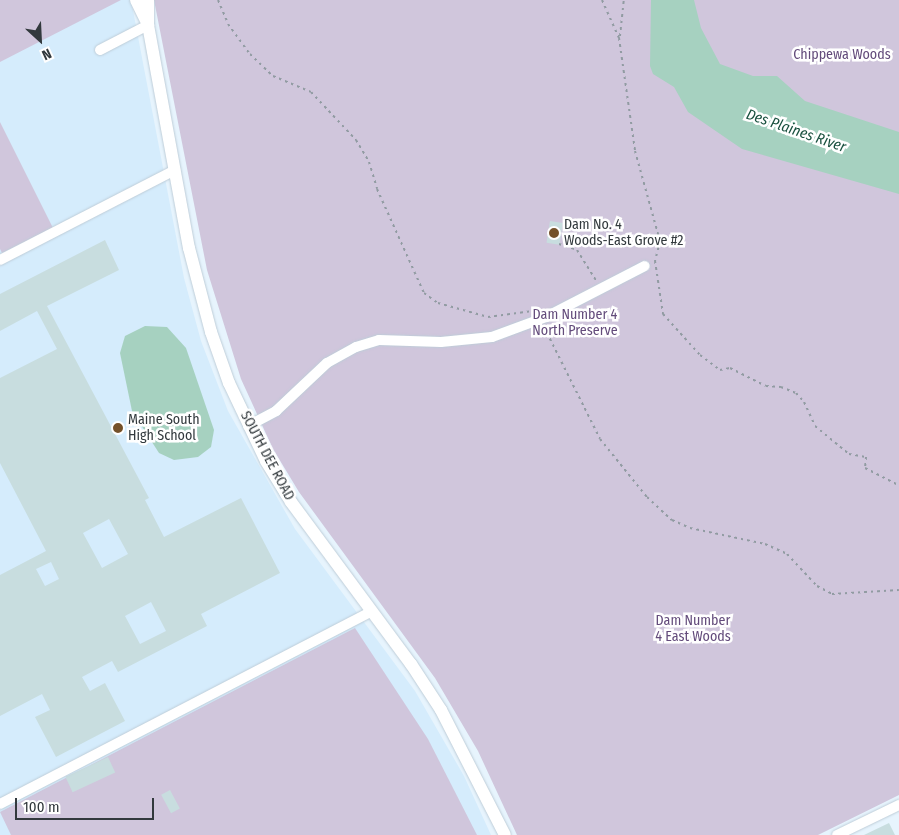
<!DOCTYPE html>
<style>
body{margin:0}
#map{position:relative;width:899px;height:835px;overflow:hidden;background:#e7f4fd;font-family:"Fira Sans Condensed",sans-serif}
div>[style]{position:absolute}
.built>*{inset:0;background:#d5ecfc}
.green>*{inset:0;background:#d0c6dc}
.water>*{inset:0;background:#a6d1c0}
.building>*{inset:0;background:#c8dddf;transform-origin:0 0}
.path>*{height:2px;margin-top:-1px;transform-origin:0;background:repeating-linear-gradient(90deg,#919ba2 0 2.5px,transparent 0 6.5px)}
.roads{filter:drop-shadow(0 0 1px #becdd8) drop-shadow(0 0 1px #becdd8)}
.minor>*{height:10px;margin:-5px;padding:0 5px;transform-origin:5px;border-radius:5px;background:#fff}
.major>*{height:12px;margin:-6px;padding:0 6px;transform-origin:6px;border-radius:6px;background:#fff}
.dots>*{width:14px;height:14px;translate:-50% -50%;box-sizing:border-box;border:2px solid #fff;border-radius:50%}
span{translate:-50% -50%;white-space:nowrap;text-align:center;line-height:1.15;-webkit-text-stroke:5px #fff;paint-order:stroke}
.park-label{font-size:14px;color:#634b7b}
.poi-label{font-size:14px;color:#32393d}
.left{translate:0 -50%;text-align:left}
.street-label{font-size:14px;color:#32393d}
.water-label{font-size:15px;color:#19513f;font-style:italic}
.north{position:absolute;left:15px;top:15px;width:50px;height:50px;-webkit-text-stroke:4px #fff;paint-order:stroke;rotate:155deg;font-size:14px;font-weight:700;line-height:20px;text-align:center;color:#32393d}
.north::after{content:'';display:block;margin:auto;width:18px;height:22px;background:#32393d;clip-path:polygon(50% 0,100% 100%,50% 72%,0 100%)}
.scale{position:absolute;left:15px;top:798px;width:139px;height:22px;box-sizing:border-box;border:2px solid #32393d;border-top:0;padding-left:6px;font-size:15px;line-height:18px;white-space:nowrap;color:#32393d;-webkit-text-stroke:4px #fff;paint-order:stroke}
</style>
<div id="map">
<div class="built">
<div style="clip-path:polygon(0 0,131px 0,184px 278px,201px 341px,228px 411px,295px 529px,415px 691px,464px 776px,491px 835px,0 835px)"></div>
</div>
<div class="green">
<div style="clip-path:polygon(0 0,121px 0,0 62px)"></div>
<div style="clip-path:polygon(154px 0,899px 0,899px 795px,818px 835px,517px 835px,478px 751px,435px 678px,299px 492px,273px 449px,241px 379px,207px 270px)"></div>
<div style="clip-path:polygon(0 122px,53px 228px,2px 253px,0 249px)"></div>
<div style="clip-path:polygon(355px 628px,428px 739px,477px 835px,11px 835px,0 812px)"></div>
</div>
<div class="water">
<div style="clip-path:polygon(651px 0,694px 0,701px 28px,720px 64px,753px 76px,777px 76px,805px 101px,899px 132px,899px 194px,742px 149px,688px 112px,674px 87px,653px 74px,650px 66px)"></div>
<div style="clip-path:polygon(145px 326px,167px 327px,186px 348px,214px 430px,211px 447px,198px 457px,174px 460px,159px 453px,132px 411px,120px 353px,125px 336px)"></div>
</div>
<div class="building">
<div style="left:550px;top:221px;width:13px;height:22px;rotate:9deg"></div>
<div style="clip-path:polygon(evenodd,105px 240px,119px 270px,47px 306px,149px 498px,145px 500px,164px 537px,241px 498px,280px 573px,201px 614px,207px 626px,118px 672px,112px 661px,82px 677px,90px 691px,105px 683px,125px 721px,56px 757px,35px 717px,50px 710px,42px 694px,0 716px,0 575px,46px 551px,0 463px,0 378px,57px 349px,37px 311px,0 331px,0 294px,105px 240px,109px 519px,128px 554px,102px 568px,83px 533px,109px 519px,105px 240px,51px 562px,59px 579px,45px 586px,36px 569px,51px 562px,105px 240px,151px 602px,166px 631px,140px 644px,125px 616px,151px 602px)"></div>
<div style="left:108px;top:757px;width:17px;height:47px;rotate:65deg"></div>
<div style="left:170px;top:790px;width:21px;height:10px;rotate:62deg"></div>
<div style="clip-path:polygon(889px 823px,895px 835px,864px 835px)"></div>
</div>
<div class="path">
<div style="left:218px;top:0;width:26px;rotate:67deg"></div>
<div style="left:228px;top:24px;width:37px;rotate:54deg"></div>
<div style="left:250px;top:54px;width:32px;rotate:44deg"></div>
<div style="left:273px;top:76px;width:41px;rotate:22.8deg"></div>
<div style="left:311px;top:92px;width:66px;rotate:46.8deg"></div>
<div style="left:356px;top:140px;width:26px;rotate:59deg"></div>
<div style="left:369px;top:162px;width:28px;rotate:73deg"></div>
<div style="left:377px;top:189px;width:114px;rotate:65.7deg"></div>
<div style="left:424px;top:293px;width:17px;rotate:36deg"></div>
<div style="left:438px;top:303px;width:52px;rotate:15.6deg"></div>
<div style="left:488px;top:317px;width:45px;rotate:-7.6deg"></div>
<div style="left:602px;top:0;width:42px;rotate:65.9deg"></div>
<div style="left:619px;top:38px;width:114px;rotate:81.9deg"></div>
<div style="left:635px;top:151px;width:93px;rotate:74.5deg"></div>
<div style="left:660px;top:241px;width:21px;rotate:104deg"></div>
<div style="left:620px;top:36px;width:36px;rotate:-84deg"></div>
<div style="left:559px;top:244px;width:19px;rotate:18deg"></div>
<div style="left:577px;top:250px;width:36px;rotate:58deg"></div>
<div style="left:655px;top:261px;width:54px;rotate:81.4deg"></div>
<div style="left:663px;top:314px;width:55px;rotate:47.9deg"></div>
<div style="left:700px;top:355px;width:25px;rotate:37deg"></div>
<div style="left:720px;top:370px;width:10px;rotate:-11deg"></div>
<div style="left:730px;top:368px;width:40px;rotate:26.6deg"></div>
<div style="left:766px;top:386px;width:15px;rotate:4deg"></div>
<div style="left:781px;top:387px;width:16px;rotate:22deg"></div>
<div style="left:796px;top:393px;width:12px;rotate:48deg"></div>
<div style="left:804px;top:402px;width:26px;rotate:65deg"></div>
<div style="left:815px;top:426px;width:44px;rotate:39.5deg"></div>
<div style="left:849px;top:454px;width:17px;rotate:10deg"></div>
<div style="left:866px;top:457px;width:11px;rotate:95deg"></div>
<div style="left:865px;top:468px;width:38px;rotate:27deg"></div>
<div style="left:544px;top:327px;width:125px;rotate:63.4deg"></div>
<div style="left:600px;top:439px;width:75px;rotate:51deg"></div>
<div style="left:647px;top:497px;width:34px;rotate:43deg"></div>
<div style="left:672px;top:520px;width:20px;rotate:24deg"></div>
<div style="left:690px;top:528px;width:77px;rotate:12deg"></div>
<div style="left:765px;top:544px;width:24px;rotate:24deg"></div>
<div style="left:787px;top:554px;width:44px;rotate:46.8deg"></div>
<div style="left:817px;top:586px;width:17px;rotate:28deg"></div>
<div style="left:832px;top:594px;width:67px;rotate:-3.4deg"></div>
</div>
<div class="roads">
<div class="minor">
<div style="left:100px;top:50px;width:54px;rotate:-27.5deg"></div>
<div style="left:0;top:260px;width:197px;rotate:-27.2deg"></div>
<div style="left:248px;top:426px;width:32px;rotate:-28deg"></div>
<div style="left:276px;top:411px;width:70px;rotate:-43.3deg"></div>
<div style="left:327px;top:363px;width:33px;rotate:-29deg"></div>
<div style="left:356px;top:347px;width:24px;rotate:-17deg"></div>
<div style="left:379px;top:340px;width:62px;rotate:1.8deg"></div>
<div style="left:441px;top:342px;width:51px;rotate:-5.6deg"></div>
<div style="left:492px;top:337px;width:58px;rotate:-20.3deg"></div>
<div style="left:546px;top:317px;width:111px;rotate:-27.3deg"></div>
<div style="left:0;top:804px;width:419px;rotate:-27.4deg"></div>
<div style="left:837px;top:835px;width:69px;rotate:-25.8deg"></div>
</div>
<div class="major">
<div style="left:136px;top:0;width:28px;rotate:64deg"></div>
<div style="left:148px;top:0;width:25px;rotate:90deg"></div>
<div style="left:148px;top:25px;width:227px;rotate:79.6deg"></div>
<div style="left:189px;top:248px;width:87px;rotate:75.3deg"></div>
<div style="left:211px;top:332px;width:54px;rotate:70.6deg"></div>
<div style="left:229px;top:383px;width:86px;rotate:64.6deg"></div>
<div style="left:266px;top:461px;width:48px;rotate:58.6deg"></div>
<div style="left:291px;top:502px;width:202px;rotate:53.5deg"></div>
<div style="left:411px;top:664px;width:55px;rotate:56.9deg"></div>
<div style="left:441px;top:710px;width:140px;rotate:62.9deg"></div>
</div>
</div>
<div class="dots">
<div style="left:554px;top:233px;background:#74512a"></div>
<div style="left:118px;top:428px;background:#74512a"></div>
</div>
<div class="park-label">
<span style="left:842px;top:55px">Chippewa Woods</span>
<span style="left:575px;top:323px">Dam Number 4<br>North Preserve</span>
<span style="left:693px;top:629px">Dam Number<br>4 East Woods</span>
</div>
<div class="poi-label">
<span class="left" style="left:564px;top:233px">Dam No. 4<br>Woods-East Grove #2</span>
<span class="left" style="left:128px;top:428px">Maine South<br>High School</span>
</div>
<div class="street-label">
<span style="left:267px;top:456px;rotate:62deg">SOUTH DEE ROAD</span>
</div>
<div class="water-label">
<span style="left:796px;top:131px;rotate:19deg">Des Plaines River</span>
</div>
<div class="north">N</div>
<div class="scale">100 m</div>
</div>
